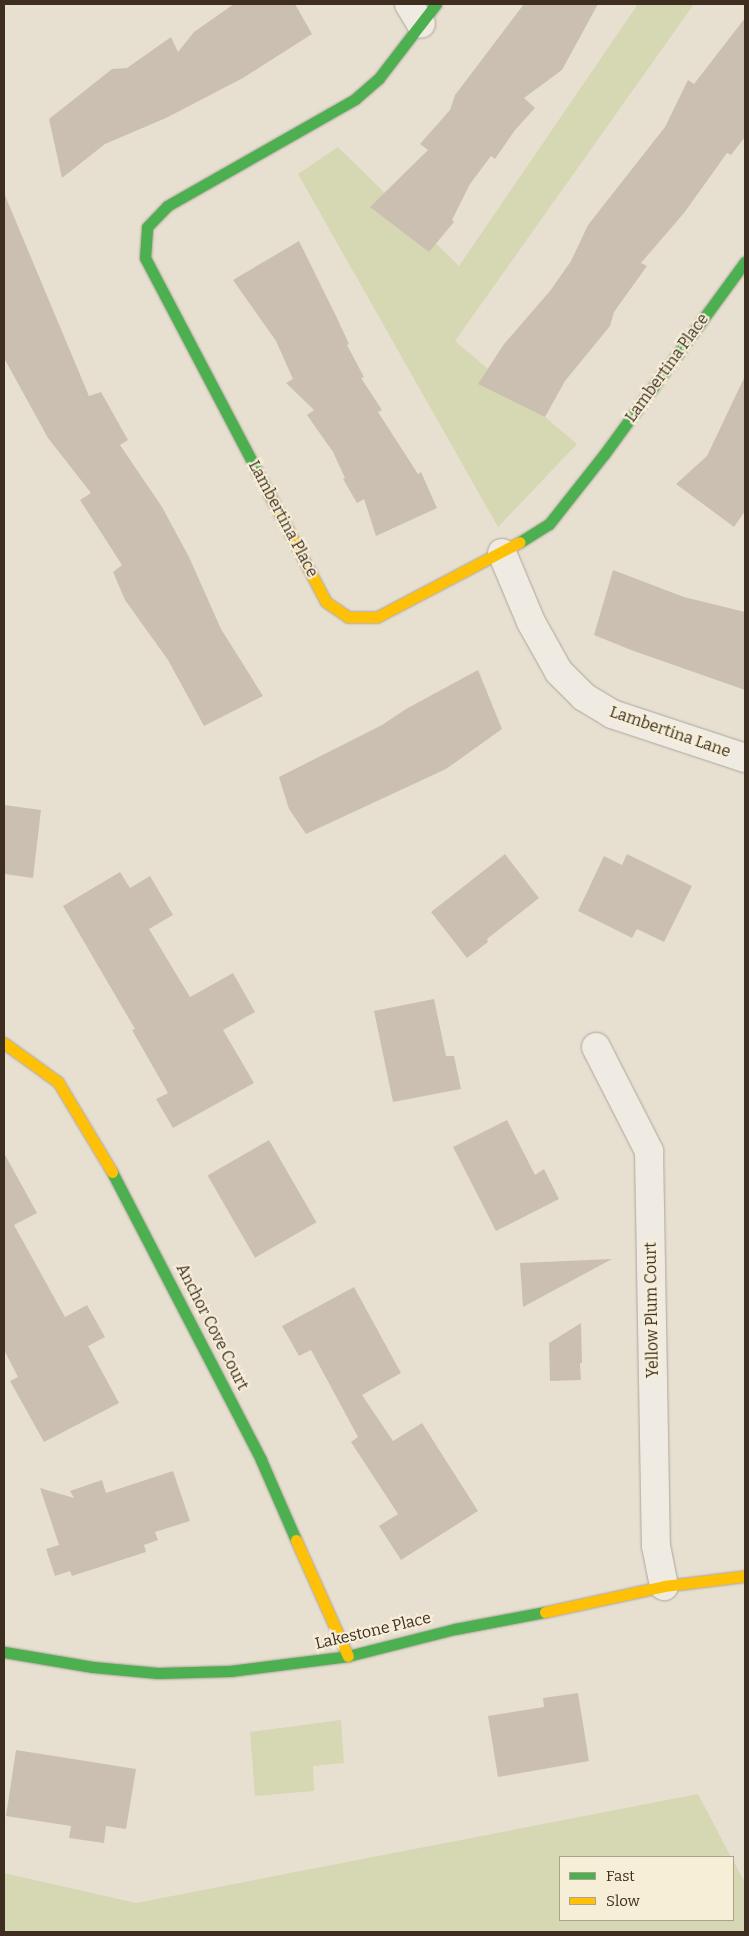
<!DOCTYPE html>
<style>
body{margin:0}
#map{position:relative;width:749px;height:1936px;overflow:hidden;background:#e7e0d1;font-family:Bitter,serif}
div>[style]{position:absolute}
.green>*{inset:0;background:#d6d7b3}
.building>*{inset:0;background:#cbbfb2;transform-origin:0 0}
.roads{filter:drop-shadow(0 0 1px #ada599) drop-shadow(0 0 1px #ada599)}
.street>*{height:28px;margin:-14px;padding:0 14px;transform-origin:14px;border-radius:14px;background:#efebe3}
.fast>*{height:11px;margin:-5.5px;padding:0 5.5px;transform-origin:5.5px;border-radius:5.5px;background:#4caf50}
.slow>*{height:11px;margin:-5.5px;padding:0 5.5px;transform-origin:5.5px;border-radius:5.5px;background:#ffc107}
span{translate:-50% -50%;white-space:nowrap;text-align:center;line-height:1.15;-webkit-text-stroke:4px #f7eed8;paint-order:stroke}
.street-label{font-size:16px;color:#3d2e20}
.frame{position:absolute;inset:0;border:5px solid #3d2e20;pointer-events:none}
.legend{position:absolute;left:559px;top:1856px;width:175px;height:65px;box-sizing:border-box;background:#f7eed8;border:1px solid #ada18e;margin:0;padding:6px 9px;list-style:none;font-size:15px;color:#3d2e20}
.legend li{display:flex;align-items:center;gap:10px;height:25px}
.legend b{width:25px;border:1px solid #ada18e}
</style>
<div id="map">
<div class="green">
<div style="clip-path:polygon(638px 4px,694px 4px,455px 341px,577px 444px,498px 527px,298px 174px,338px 147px,459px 266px)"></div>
<div style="clip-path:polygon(341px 1720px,344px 1763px,313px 1766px,314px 1791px,255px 1796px,250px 1732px)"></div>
<div style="clip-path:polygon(698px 1794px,731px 1857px,560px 1857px,560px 1920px,733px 1920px,733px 1860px,745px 1883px,745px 1932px,4px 1932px,4px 1873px,136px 1903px)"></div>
</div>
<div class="building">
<div style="clip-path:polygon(234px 4px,295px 4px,312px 34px,243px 78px,166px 118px,105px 144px,62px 178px,49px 119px,112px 69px,127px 68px,171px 37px,178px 52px,194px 32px)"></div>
<div style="clip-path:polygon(524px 4px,598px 4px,562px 70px,524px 98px,535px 108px,515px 130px,495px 159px,491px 156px,470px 184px,452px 220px,454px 222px,429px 252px,370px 207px,428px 150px,420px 144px,450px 110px,455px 95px)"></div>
<div style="clip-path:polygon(745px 18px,745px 137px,731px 155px,727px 153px,684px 213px,641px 263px,647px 266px,614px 312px,610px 326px,565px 381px,545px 417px,478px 384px,504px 344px,550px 291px,571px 261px,588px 225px,665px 127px,688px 80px,694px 84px)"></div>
<div style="clip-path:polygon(4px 193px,89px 396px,101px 392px,128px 440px,120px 445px,162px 507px,189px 557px,221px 629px,263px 696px,204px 726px,168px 660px,125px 600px,113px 572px,122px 565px,80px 500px,91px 493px,48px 438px,4px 358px)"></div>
<div style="clip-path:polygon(299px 241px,336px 316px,349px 344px,347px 345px,364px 377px,361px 378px,382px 410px,378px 412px,418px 474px,421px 472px,437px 508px,376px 536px,364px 499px,357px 503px,343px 479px,345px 478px,333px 452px,307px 415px,314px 410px,286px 383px,293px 379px,276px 341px,233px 280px)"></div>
<div style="clip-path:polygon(745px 376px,745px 511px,734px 527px,676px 484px,707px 456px)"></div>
<div style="clip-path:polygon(613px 570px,684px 597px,745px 612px,745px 690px,631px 650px,594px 635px)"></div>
<div style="clip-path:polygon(478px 670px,502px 729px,446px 769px,306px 834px,289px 809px,279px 777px,382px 725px,406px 709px)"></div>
<div style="clip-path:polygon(4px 805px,41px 810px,33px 878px,4px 874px)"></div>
<div style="clip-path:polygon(505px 854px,539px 898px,487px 939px,488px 942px,467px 958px,431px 912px)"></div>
<div style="clip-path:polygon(627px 854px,692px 886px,664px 942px,637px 929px,632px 938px,578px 911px,604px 856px,622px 865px)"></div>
<div style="clip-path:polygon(120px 872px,130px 888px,150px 876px,173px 915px,149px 929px,190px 997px,233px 973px,255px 1012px,223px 1030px,254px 1083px,173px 1128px,156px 1099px,168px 1093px,132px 1030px,135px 1029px,63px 906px)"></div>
<div style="clip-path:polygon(434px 999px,446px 1056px,454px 1056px,461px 1089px,393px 1102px,374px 1011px)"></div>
<div style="clip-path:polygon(507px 1120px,535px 1175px,544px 1169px,559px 1199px,496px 1231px,453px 1147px)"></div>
<div style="left:269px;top:1140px;width:95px;height:71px;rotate:60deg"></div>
<div style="clip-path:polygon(4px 1153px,37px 1213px,14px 1225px,65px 1317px,87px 1305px,105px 1337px,88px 1346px,119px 1403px,44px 1442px,10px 1381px,18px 1377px,4px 1350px)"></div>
<div style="clip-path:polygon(612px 1259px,523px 1307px,520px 1263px)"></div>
<div style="clip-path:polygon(354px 1287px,401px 1373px,362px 1395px,393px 1441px,422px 1423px,478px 1511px,401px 1560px,379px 1526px,398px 1514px,351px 1442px,358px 1437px,311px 1350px,299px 1356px,282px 1326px)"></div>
<div style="clip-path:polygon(581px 1323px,582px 1363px,580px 1363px,581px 1380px,550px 1381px,549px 1343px)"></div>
<div style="clip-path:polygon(173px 1471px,190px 1521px,155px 1532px,158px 1540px,144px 1545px,146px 1552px,72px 1576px,70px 1571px,55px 1576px,46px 1549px,59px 1545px,40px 1488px,74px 1498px,70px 1491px,102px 1480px,106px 1493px)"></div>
<div style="clip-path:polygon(578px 1693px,589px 1761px,498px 1777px,488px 1716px,544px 1707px,543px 1698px)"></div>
<div style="clip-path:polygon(16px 1750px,136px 1769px,126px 1829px,106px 1826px,104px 1843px,69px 1838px,71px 1826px,6px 1816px)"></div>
</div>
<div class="roads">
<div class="street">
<div style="left:409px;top:4px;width:23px;rotate:59deg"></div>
<div style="left:502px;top:553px;width:75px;rotate:67.2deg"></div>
<div style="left:531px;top:622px;width:57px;rotate:60.8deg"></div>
<div style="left:559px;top:672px;width:35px;rotate:45deg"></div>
<div style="left:584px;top:697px;width:33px;rotate:31deg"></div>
<div style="left:612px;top:714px;width:140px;rotate:18.3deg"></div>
<div style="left:596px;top:1047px;width:117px;rotate:63deg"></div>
<div style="left:649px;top:1151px;width:395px;rotate:89deg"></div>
<div style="left:656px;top:1546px;width:41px;rotate:78.7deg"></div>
</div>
<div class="fast">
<div style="left:268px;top:492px;width:264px;rotate:-117.7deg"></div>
<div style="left:145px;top:258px;width:31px;rotate:-86deg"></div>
<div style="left:147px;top:227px;width:29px;rotate:-46deg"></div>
<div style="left:167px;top:206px;width:216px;rotate:-29.6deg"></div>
<div style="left:355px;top:99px;width:32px;rotate:-41deg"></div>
<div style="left:379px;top:78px;width:93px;rotate:-52.4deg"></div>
<div style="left:520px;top:542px;width:34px;rotate:-32deg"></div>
<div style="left:549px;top:524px;width:90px;rotate:-51.7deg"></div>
<div style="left:605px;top:453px;width:237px;rotate:-53.8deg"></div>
<div style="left:112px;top:1172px;width:324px;rotate:62.6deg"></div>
<div style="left:261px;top:1460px;width:87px;rotate:66.4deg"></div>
<div style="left:4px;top:1652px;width:90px;rotate:9.6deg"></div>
<div style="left:93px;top:1667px;width:65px;rotate:5.3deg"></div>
<div style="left:158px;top:1673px;width:72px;rotate:-1.6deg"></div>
<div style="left:230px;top:1671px;width:119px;rotate:-7.2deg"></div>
<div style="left:348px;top:1656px;width:110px;rotate:-14.2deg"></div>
<div style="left:455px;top:1629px;width:92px;rotate:-10.7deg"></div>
</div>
<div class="slow">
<div style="left:268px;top:492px;width:124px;rotate:62.2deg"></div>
<div style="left:326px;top:602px;width:27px;rotate:34deg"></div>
<div style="left:348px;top:617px;width:29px"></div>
<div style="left:377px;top:617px;width:161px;rotate:-27.7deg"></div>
<div style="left:4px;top:1043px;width:67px;rotate:35.8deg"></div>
<div style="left:58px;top:1082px;width:105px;rotate:59deg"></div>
<div style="left:296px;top:1540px;width:127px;rotate:65.9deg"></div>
<div style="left:545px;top:1612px;width:122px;rotate:-12.3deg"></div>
<div style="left:664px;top:1586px;width:82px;rotate:-7deg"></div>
</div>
</div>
<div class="street-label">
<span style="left:667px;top:368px;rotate:-54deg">Lambertina Place</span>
<span style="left:283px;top:519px;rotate:62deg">Lambertina Place</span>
<span style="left:670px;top:732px;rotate:19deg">Lambertina Lane</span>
<span style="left:652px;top:1310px;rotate:-91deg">Yellow Plum Court</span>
<span style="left:212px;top:1327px;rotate:63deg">Anchor Cove Court</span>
<span style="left:373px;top:1631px;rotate:-13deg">Lakestone Place</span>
</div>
<div class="frame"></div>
<ul class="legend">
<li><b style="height:6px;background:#4caf50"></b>Fast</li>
<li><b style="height:6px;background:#ffc107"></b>Slow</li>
</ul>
</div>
